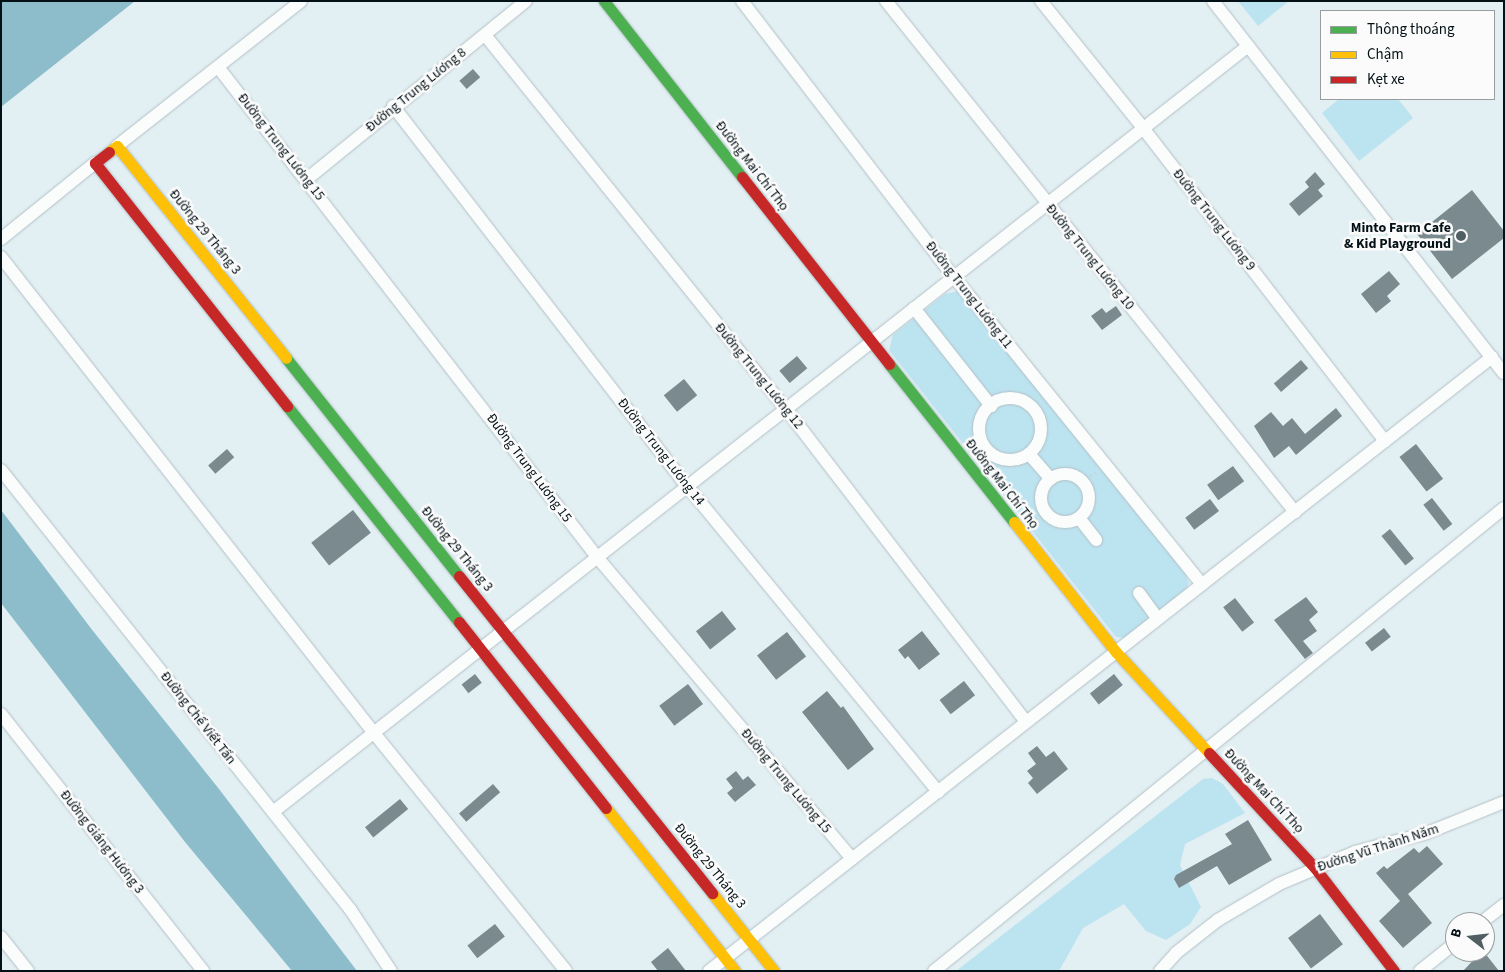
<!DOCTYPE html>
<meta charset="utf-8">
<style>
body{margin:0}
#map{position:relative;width:1505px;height:972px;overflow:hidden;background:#e2eff3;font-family:"Source Sans 3",sans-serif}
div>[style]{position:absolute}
.green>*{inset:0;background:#bce3f0}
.water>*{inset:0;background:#8dbcca}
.building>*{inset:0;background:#7b8a8f;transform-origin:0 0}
.path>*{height:2.5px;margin-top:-1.25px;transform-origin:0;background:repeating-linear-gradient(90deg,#cdd0d2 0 1px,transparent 0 5px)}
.roads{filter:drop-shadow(0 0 1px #b3c0c5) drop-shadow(0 0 1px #b3c0c5)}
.street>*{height:12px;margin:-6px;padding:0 6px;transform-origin:6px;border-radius:6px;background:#fbfdfd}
.street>.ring{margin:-6px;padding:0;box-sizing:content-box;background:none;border:12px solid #fbfdfd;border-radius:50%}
.fast>*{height:11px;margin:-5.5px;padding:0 5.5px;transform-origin:5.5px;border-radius:5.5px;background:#4caf50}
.slow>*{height:11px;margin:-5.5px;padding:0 5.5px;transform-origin:5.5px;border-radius:5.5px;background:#ffc107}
.jam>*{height:11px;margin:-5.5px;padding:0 5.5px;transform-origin:5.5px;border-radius:5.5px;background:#c62828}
.dots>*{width:14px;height:14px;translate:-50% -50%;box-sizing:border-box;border:2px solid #fbfbfb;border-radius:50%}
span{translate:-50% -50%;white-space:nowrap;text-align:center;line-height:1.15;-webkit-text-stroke:5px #fbfbfb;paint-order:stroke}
.street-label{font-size:14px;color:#031116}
.poi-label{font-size:14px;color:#031116;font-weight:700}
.right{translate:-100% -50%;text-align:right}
.frame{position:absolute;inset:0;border:2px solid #031116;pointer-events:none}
.legend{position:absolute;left:1320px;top:10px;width:175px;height:90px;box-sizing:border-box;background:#fbfbfb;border:1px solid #989d9f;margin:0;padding:6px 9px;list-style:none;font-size:15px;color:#031116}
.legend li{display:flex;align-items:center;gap:10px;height:25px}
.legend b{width:25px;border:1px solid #989d9f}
.north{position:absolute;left:1445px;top:912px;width:50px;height:50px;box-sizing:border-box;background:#fbfbfb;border:1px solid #989d9f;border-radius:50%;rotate:286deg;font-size:14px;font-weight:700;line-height:20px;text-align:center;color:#031116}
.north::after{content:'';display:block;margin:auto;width:18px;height:22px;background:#515f63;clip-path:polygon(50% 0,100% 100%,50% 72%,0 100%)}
</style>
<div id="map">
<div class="green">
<div style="clip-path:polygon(1238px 1px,1289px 1px,1258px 26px)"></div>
<div style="clip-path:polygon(1339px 99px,1398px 99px,1413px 118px,1359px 161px,1322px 113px)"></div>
<div style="clip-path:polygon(958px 291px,1184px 571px,1189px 583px,1185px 592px,1124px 638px,1116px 637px,889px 350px,893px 335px,945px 294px)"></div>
<div style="clip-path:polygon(1212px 778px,1223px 784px,1245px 813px,1185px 844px,1180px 865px,1201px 907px,1190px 924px,1166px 940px,1146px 931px,1124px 904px,1083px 928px,1059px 971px,956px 971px,1203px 779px)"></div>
</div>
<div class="water">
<div style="clip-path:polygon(1px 1px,135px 1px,1px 107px)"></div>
<div style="clip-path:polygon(1px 510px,93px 631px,219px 789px,357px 971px,292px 971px,185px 842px,1px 603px)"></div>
</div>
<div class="building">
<div style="left:473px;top:69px;width:11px;height:18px;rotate:49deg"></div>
<div style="clip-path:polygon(1315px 172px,1325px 184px,1318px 190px,1323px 196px,1299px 216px,1289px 204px,1309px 187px,1305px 182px)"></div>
<div style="clip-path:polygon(1472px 190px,1504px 231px,1504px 238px,1452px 279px,1417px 234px)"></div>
<div style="clip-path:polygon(1389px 271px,1400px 284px,1387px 296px,1391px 301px,1376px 313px,1361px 294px)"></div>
<div style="clip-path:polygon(1116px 306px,1122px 315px,1102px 330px,1091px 316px,1102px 308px,1106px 313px)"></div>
<div style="left:797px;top:356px;width:16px;height:23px;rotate:50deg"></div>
<div style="left:1301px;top:360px;width:11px;height:36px;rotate:49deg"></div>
<div style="left:684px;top:379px;width:21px;height:26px;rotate:51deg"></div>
<div style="clip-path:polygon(1336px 408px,1342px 416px,1296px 455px,1289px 446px,1274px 458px,1254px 426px,1271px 412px,1283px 426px,1292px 418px,1305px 434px)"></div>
<div style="left:1416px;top:444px;width:44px;height:21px;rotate:52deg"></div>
<div style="left:227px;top:449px;width:11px;height:25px;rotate:49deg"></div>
<div style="left:1233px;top:466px;width:19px;height:32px;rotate:54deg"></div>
<div style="left:1432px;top:498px;width:33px;height:11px;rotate:52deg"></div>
<div style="left:1210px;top:499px;width:15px;height:31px;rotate:53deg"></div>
<div style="left:353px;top:510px;width:29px;height:53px;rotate:52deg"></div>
<div style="left:1390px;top:529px;width:38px;height:11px;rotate:51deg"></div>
<div style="clip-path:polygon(1306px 597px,1318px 612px,1309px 620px,1317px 631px,1303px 641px,1313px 653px,1305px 659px,1274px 620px)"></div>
<div style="left:1235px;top:598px;width:31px;height:15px;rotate:52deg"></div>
<div style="left:722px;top:611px;width:23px;height:33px;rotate:52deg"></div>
<div style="left:1384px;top:628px;width:11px;height:24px;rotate:52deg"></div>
<div style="clip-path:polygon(922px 631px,940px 654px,919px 670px,908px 656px,905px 659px,898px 650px)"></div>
<div style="left:787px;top:632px;width:31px;height:38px;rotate:52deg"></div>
<div style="left:475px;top:674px;width:11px;height:17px;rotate:52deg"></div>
<div style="left:1114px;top:674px;width:14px;height:31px;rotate:51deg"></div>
<div style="left:964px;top:681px;width:18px;height:31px;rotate:52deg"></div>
<div style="left:688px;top:684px;width:25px;height:36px;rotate:53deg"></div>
<div style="clip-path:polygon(827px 691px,841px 708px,843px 706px,874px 749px,848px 770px,802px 712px)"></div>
<div style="clip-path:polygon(1037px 746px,1046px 757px,1054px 751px,1068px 769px,1037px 794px,1028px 783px,1033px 778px,1027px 771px,1036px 764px,1028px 753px)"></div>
<div style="clip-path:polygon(736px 771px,743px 780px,748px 776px,756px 785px,735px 802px,727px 793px,733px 788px,726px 779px)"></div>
<div style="left:493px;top:784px;width:11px;height:45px;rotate:49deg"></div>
<div style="left:400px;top:799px;width:13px;height:45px;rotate:51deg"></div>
<div style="clip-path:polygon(1248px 820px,1272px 860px,1229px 885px,1217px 866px,1179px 888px,1174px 879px,1176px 875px,1232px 844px,1225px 834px)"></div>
<div style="clip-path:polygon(1427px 846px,1443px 864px,1408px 894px,1432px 923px,1403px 948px,1379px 921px,1400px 901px,1376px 873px,1384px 866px,1387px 869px,1414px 848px,1419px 853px)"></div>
<div style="left:1320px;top:914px;width:38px;height:40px;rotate:53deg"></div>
<div style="left:495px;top:924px;width:16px;height:35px;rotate:52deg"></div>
<div style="clip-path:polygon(668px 948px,686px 971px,658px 971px,651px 962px)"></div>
<div style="clip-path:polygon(1481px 952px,1484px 952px,1499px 971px,1463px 971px)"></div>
</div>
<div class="path">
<div style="left:1034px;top:411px;width:9px;rotate:-41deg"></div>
<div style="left:980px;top:453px;width:8px;rotate:-40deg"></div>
<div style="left:1083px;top:482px;width:16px;rotate:-35deg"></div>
<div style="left:1033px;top:523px;width:16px;rotate:-43deg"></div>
</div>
<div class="roads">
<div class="street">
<div style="left:742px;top:1px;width:348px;rotate:52.5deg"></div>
<div style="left:954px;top:277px;width:395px;rotate:51.1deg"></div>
<div style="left:886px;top:1px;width:655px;rotate:51.33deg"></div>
<div style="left:1041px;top:1px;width:163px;rotate:51.2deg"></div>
<div style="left:1143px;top:128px;width:396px;rotate:52.3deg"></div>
<div style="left:1213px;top:1px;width:472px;rotate:52deg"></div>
<div style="left:485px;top:35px;width:480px;rotate:51.2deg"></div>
<div style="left:786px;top:409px;width:394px;rotate:52.5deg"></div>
<div style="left:218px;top:67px;width:619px;rotate:52.28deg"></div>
<div style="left:597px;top:557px;width:395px;rotate:49.8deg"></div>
<div style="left:393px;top:106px;width:480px;rotate:52.3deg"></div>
<div style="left:687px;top:486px;width:396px;rotate:50.6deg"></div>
<div style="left:117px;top:146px;width:234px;rotate:-38.2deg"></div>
<div style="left:307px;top:179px;width:282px;rotate:-39.1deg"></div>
<div style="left:1px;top:239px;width:121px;rotate:-39deg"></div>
<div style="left:1px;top:257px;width:605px;rotate:51.92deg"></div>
<div style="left:374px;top:733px;width:306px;rotate:51.1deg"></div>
<div style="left:914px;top:308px;width:125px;rotate:51.8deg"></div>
<div class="ring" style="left:979px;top:398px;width:50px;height:50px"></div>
<div style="left:1029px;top:454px;width:33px;rotate:49deg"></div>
<div style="left:1px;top:470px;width:561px;rotate:51.52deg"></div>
<div style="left:350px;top:909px;width:74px;rotate:56.5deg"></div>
<div class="ring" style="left:1041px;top:474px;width:36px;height:36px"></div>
<div style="left:1079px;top:518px;width:28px;rotate:52deg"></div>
<div style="left:1139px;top:593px;width:32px;rotate:54deg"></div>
<div style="left:1px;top:714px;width:327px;rotate:51.8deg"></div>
<div style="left:273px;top:812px;width:1240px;rotate:-38.15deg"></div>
<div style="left:1482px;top:922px;width:28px;rotate:-38deg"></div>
<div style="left:1px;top:937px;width:43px;rotate:51.5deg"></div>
<div style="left:709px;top:971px;width:995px;rotate:-38.1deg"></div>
<div style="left:934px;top:971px;width:734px;rotate:-39.09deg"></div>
<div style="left:1160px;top:971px;width:24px;rotate:-48deg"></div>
<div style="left:1176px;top:953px;width:53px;rotate:-38.2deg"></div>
<div style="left:1218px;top:920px;width:71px;rotate:-30.5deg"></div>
<div style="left:1279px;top:884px;width:82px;rotate:-22.8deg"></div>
<div style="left:1355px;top:852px;width:74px;rotate:-14.8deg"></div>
<div style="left:1427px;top:833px;width:83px;rotate:-21.9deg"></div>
<div style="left:1420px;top:971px;width:45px;rotate:-38.7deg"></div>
</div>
<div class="fast">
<div style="left:604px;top:1px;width:224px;rotate:51.9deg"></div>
<div style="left:286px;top:358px;width:278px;rotate:51.6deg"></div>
<div style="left:889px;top:364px;width:201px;rotate:51.7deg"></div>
<div style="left:287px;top:406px;width:276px;rotate:51.5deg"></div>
</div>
<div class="slow">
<div style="left:109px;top:152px;width:10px;rotate:-37deg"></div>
<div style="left:117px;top:146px;width:271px;rotate:51.4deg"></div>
<div style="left:1014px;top:522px;width:165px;rotate:51.9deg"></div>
<div style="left:1116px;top:652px;width:137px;rotate:47.4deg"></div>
<div style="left:606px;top:808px;width:208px;rotate:51.6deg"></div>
<div style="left:712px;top:893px;width:100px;rotate:51.5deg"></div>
</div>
<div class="jam">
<div style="left:109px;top:152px;width:18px;rotate:142deg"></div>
<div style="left:95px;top:163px;width:310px;rotate:51.7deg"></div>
<div style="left:742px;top:177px;width:238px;rotate:51.8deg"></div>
<div style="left:459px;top:576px;width:406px;rotate:51.4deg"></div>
<div style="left:459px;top:622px;width:237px;rotate:51.7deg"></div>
<div style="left:1209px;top:753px;width:156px;rotate:47.3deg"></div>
<div style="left:1315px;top:868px;width:130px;rotate:52.5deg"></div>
</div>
</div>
<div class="dots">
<div style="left:1461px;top:236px;background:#515f63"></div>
</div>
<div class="street-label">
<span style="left:416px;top:90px;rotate:-39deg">Đường Trung Lương 8</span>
<span style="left:281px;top:147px;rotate:52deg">Đường Trung Lương 15</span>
<span style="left:752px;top:166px;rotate:52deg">Đường Mai Chí Thọ</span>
<span style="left:1214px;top:220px;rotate:52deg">Đường Trung Lương 9</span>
<span style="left:205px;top:232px;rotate:51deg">Đường 29 Tháng 3</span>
<span style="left:1090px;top:257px;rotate:51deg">Đường Trung Lương 10</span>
<span style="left:969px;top:295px;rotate:52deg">Đường Trung Lương 11</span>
<span style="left:759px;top:376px;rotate:51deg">Đường Trung Lương 12</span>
<span style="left:661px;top:452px;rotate:52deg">Đường Trung Lương 14</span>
<span style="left:529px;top:468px;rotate:53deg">Đường Trung Lương 15</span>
<span style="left:1002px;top:484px;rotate:52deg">Đường Mai Chí Thọ</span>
<span style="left:457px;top:549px;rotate:51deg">Đường 29 Tháng 3</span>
<span style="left:198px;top:718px;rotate:52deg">Đường Chế Viết Tấn</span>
<span style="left:786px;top:781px;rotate:50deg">Đường Trung Lương 15</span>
<span style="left:1264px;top:791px;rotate:47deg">Đường Mai Chí Thọ</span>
<span style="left:102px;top:842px;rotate:52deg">Đường Giáng Hương 3</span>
<span style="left:1378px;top:848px;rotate:-18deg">Đường Vũ Thành Năm</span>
<span style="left:710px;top:866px;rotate:51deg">Đường 29 Tháng 3</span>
</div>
<div class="poi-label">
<span class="right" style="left:1451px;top:236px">Minto Farm Cafe<br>&amp; Kid Playground</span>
</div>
<div class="frame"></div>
<ul class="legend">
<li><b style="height:6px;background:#4caf50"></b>Thông thoáng</li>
<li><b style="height:6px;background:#ffc107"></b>Chậm</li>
<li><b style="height:6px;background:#c62828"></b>Kẹt xe</li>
</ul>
<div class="north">B</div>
</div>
